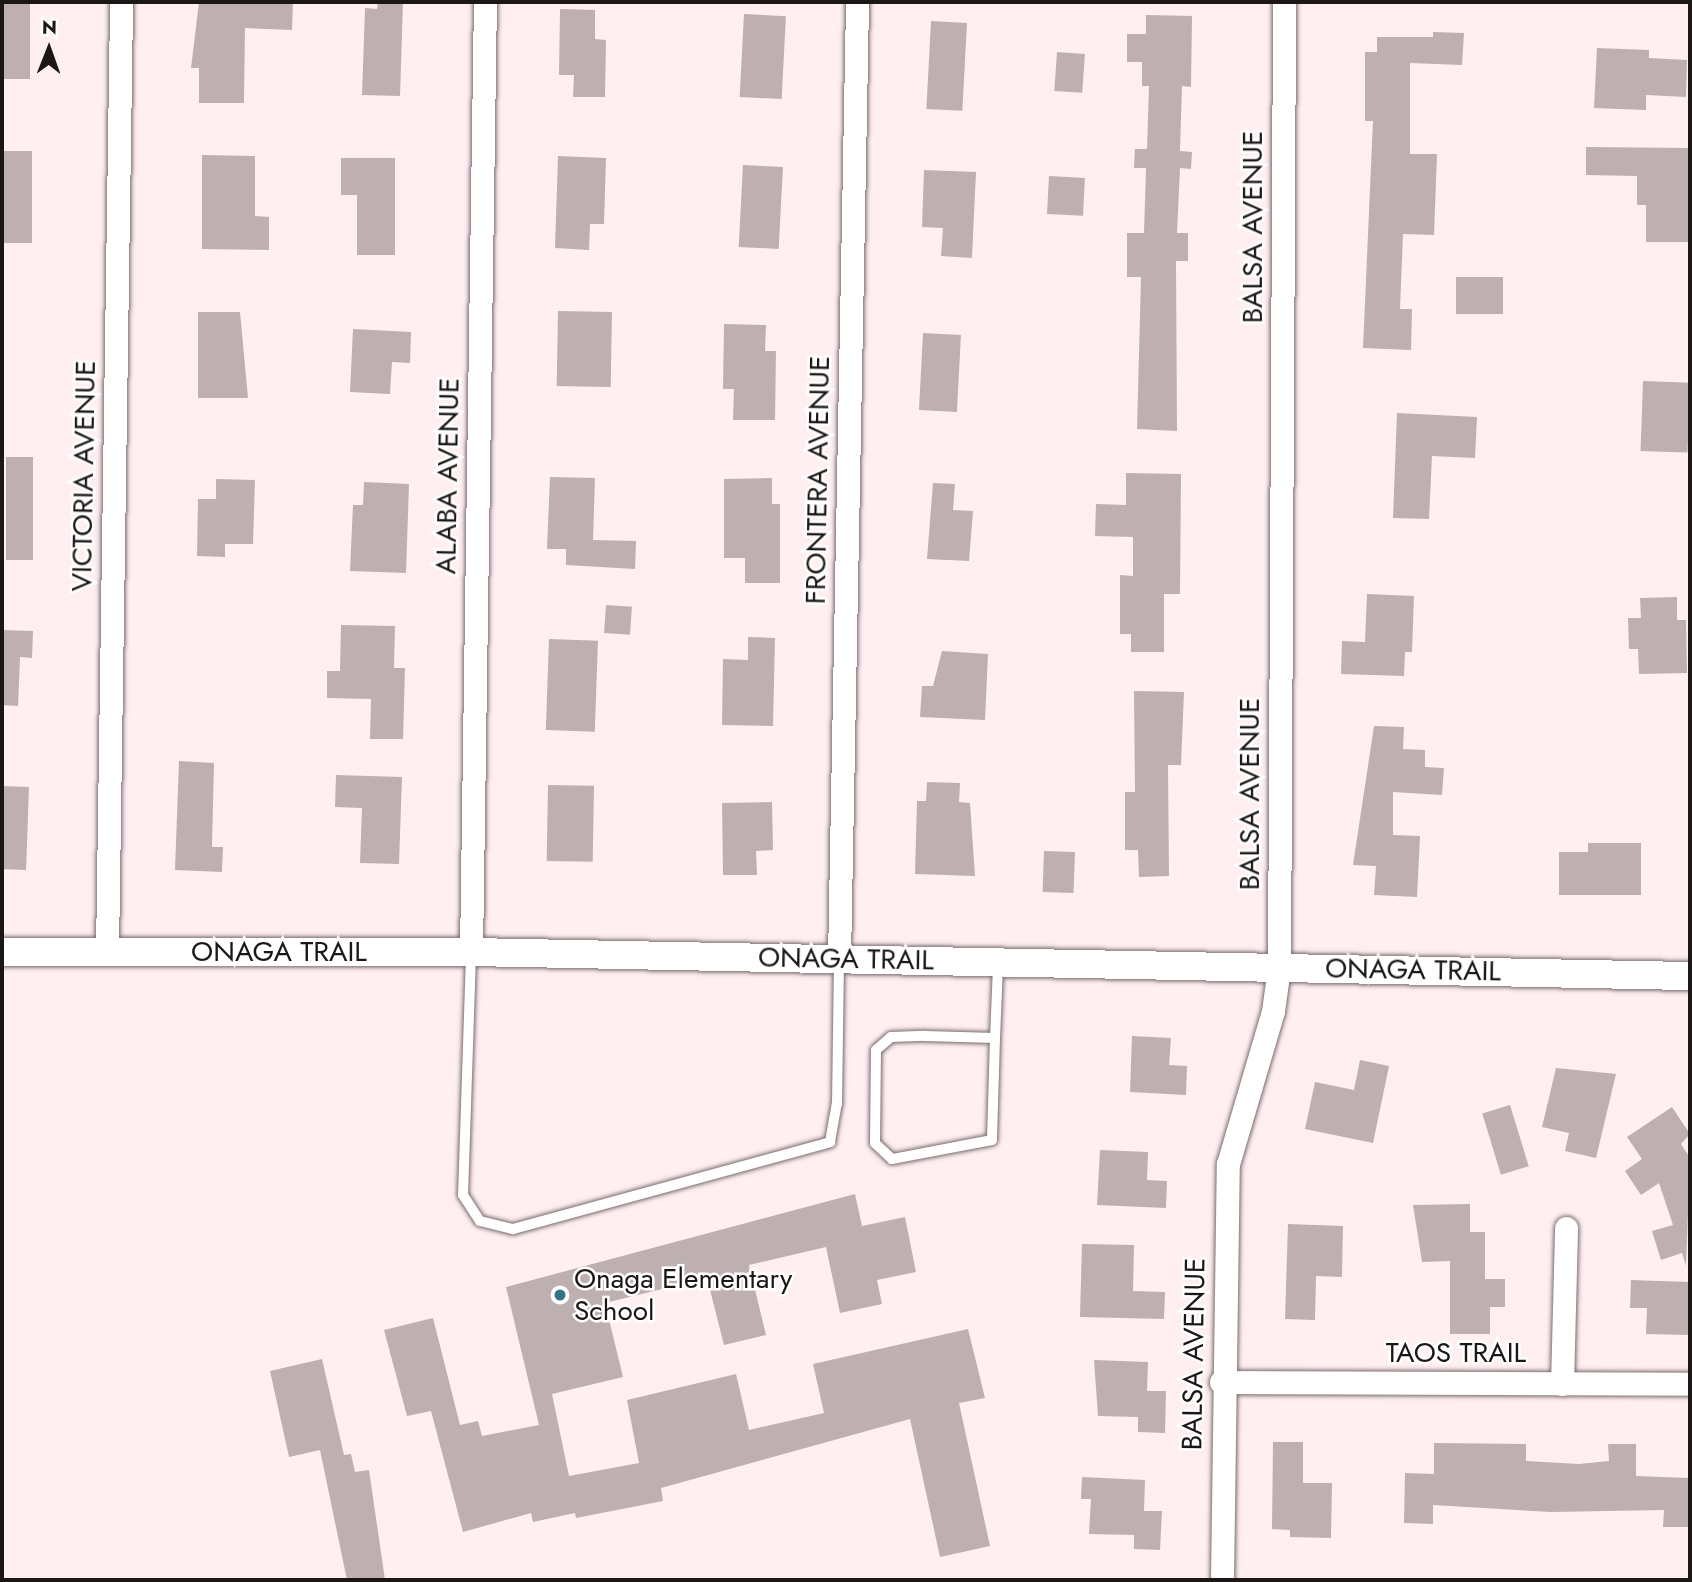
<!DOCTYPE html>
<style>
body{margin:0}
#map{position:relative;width:1692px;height:1582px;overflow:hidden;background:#ffeff0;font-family:Jost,sans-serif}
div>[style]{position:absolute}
.building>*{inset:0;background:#beafb0;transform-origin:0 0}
.roads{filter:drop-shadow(0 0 2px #7a6c6d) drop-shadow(0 0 2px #7a6c6d)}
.service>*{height:10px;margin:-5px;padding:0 5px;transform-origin:5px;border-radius:5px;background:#fff}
.minor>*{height:23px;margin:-11.5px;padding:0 11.5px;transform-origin:11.5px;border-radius:11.5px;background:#fff}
.tertiary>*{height:28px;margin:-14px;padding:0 14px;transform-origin:14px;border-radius:14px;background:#fff}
.dots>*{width:19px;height:19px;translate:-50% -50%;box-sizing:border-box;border:4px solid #fff;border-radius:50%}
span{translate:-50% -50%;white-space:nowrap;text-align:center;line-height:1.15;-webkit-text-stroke:5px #fff;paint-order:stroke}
.street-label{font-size:28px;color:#1c1717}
.poi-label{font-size:28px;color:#1c1717}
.left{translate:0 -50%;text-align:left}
.frame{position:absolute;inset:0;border:4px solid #1c1717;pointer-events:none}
.north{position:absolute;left:14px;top:14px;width:70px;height:70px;-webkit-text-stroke:5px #fff;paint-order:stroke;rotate:1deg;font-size:19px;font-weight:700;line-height:28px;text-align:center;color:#1c1717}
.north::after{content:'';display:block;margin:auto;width:24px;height:32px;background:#1c1717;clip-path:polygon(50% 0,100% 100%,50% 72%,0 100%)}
</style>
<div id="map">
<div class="building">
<div style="left:2px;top:2px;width:28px;height:77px"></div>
<div style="clip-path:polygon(199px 2px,293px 2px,292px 30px,245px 28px,244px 103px,199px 103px,199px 68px,191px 68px)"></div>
<div style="clip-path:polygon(378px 2px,403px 2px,400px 96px,362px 95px,365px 8px,377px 9px)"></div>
<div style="clip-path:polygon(560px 9px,595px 10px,595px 39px,606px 40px,605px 97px,573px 97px,574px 75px,559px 75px)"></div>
<div style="left:744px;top:14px;width:42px;height:83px;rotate:3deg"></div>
<div style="clip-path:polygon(1146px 15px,1192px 16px,1191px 87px,1182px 86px,1180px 151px,1192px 152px,1191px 169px,1180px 168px,1177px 233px,1188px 233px,1188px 261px,1176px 261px,1177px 431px,1137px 429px,1141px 277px,1127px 277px,1127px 233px,1144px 233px,1146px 168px,1134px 168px,1135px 149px,1147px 149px,1149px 86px,1142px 86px,1142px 62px,1127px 62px,1127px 34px,1146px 34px)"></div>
<div style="left:931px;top:21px;width:36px;height:88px;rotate:3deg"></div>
<div style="clip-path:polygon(1433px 32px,1464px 33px,1462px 65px,1410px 63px,1410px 154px,1437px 154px,1434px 235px,1403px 234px,1400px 309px,1412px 309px,1411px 350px,1363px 348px,1373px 121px,1365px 121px,1365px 52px,1377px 52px,1377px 37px,1433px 37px)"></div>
<div style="clip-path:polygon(1597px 48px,1649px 50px,1649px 58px,1687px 60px,1686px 97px,1646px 95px,1646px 110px,1594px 108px)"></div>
<div style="left:1057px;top:52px;width:28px;height:39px;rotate:4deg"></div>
<div style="clip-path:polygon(1586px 147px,1690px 148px,1690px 242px,1646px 242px,1646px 205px,1637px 205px,1637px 176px,1586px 175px)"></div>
<div style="left:2px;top:151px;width:30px;height:92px"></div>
<div style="clip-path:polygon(202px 155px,255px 156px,255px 216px,269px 217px,269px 250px,202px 249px)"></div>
<div style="clip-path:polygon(558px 156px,606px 158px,604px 224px,590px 224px,589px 250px,555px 248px)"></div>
<div style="clip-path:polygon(341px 158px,395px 158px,395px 255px,357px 255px,357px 195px,341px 195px)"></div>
<div style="left:743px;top:165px;width:40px;height:82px;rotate:3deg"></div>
<div style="clip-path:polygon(924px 170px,976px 172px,972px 258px,941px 256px,943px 228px,922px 227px)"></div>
<div style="left:1049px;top:176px;width:36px;height:38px;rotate:3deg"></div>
<div style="left:1456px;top:277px;width:47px;height:37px"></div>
<div style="left:558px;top:311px;width:54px;height:75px;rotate:1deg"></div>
<div style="clip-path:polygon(198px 312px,240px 312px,248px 398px,198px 398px)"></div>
<div style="clip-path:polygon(724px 324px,766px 325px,765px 351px,776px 351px,775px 420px,733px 420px,734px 389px,723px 389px)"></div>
<div style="clip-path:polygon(353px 329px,411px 332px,410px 363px,392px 362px,390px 394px,350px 392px)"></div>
<div style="left:923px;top:333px;width:38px;height:77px;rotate:3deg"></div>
<div style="left:1643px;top:381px;width:47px;height:70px;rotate:2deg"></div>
<div style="clip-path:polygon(1397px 413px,1477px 417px,1475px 458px,1432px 456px,1429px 519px,1393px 518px)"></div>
<div style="left:6px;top:457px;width:27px;height:103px"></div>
<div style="clip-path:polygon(1126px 473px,1181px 474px,1180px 594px,1164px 594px,1164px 652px,1131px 652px,1131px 634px,1120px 634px,1120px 575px,1133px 576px,1133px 537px,1095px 536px,1096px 504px,1126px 505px)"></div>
<div style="clip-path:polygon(550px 477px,595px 478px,593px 540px,636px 541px,635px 569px,566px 565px,566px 549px,547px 549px)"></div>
<div style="clip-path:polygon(772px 478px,772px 504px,780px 504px,780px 583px,745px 583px,745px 558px,724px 558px,724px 479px)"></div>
<div style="clip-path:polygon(216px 479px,255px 480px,253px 544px,225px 544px,225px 557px,197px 556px,198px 499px,216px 499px)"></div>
<div style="clip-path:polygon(364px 482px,409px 484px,406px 573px,350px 571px,353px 505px,363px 505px)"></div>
<div style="clip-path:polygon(933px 483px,955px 484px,953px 510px,973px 511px,969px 561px,927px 559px)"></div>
<div style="clip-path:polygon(1367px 594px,1414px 596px,1412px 652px,1405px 652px,1404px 676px,1341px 674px,1342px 641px,1365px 642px)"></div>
<div style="clip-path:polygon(1677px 597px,1677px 620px,1686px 620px,1687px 673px,1639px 674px,1638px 649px,1629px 649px,1628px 618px,1641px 618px,1640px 598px)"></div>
<div style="left:606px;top:605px;width:26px;height:28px;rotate:4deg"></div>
<div style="clip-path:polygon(341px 625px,395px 626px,394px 668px,405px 668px,403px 739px,370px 739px,371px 699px,327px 698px,327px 671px,340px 671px)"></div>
<div style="clip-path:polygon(2px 630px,33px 631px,32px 658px,20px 657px,18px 706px,2px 705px)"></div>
<div style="clip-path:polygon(748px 637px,775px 638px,773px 726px,722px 725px,723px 659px,748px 660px)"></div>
<div style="left:549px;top:639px;width:49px;height:91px;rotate:2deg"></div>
<div style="clip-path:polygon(942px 651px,988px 654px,985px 720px,920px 717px,922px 686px,933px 686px)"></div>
<div style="clip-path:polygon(1134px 691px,1184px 692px,1181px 765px,1168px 765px,1169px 876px,1139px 877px,1138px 850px,1125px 850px,1125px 792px,1135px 792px)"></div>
<div style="clip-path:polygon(1374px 726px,1404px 727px,1403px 749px,1425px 750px,1425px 767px,1444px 768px,1442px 795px,1393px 792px,1393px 835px,1420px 836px,1417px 897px,1374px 895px,1376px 866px,1353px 865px)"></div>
<div style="clip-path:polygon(179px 761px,214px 763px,212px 847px,223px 847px,222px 872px,175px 870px)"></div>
<div style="clip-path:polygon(336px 775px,402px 777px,399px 864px,360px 863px,362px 808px,335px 807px)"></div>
<div style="clip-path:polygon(927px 782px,960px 783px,959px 802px,970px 803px,975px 876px,915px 874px,917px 801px,926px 801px)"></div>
<div style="left:548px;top:785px;width:46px;height:76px;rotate:1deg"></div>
<div style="left:2px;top:786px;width:27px;height:83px;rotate:2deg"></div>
<div style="clip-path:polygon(772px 802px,773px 850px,756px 851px,757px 875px,723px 875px,722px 803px)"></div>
<div style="clip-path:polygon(1588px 843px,1641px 843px,1641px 895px,1559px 895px,1559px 852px,1588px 852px)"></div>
<div style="left:1044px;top:851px;width:31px;height:41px;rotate:2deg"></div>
<div style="clip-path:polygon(1132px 1036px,1171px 1038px,1169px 1065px,1187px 1066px,1186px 1095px,1130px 1092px)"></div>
<div style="clip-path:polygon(1360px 1060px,1389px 1066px,1373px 1143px,1305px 1129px,1315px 1082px,1354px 1090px)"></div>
<div style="clip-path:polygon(1556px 1068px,1616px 1074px,1596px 1158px,1565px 1151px,1569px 1133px,1542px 1127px)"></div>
<div style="left:1510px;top:1105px;width:64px;height:29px;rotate:73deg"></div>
<div style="clip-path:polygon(1672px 1107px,1690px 1134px,1681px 1144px,1690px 1158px,1686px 1266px,1682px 1253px,1661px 1260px,1652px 1231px,1673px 1225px,1659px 1183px,1641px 1195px,1625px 1171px,1642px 1159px,1627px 1137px)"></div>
<div style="clip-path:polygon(1100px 1150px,1148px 1152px,1147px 1180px,1167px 1181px,1166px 1208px,1097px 1205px)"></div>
<div style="clip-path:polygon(855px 1194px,862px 1226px,905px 1217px,916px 1272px,877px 1280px,882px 1304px,840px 1313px,826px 1247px,749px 1265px,766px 1335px,724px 1345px,707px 1278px,605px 1303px,623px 1377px,552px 1394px,569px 1476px,639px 1463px,627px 1400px,736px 1374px,749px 1430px,824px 1413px,813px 1364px,968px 1329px,985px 1398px,959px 1403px,990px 1546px,940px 1557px,910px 1419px,661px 1488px,663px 1501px,576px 1518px,575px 1513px,533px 1522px,531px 1513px,463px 1532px,431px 1411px,407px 1416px,384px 1330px,433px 1318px,460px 1425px,478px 1421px,482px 1436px,539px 1425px,506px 1287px)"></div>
<div style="clip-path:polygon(1470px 1204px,1470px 1232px,1485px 1232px,1485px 1279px,1505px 1279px,1505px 1307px,1490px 1307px,1490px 1334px,1450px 1334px,1450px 1261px,1422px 1262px,1413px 1205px)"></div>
<div style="clip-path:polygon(1288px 1224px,1343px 1226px,1342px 1277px,1316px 1276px,1315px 1320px,1285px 1319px)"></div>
<div style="clip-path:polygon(1082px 1244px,1134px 1245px,1133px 1291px,1165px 1292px,1164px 1319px,1080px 1317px)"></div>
<div style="clip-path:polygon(1631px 1280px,1690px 1282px,1690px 1335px,1646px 1334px,1647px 1308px,1630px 1308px)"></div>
<div style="clip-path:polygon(322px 1359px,344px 1455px,351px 1454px,355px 1472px,369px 1470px,385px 1580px,347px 1580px,320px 1450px,289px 1457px,270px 1371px)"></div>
<div style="clip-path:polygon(1094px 1360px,1148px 1362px,1147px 1391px,1166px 1391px,1165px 1433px,1138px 1432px,1138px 1417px,1098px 1416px)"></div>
<div style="clip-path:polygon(1273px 1442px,1303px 1442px,1303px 1483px,1332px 1483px,1331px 1538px,1290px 1537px,1290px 1530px,1272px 1529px)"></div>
<div style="clip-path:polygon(1434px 1443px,1526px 1444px,1526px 1461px,1579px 1464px,1609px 1461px,1608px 1444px,1636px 1444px,1636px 1476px,1690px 1478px,1690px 1527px,1663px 1527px,1664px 1510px,1551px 1512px,1433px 1505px,1433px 1524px,1404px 1523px,1405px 1473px,1434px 1474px)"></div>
<div style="clip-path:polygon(1082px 1477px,1145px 1480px,1144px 1511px,1162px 1511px,1160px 1550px,1134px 1549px,1134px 1535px,1089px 1534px,1091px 1499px,1081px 1499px)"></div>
</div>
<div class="roads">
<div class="service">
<div style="left:471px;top:955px;width:240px;rotate:91.9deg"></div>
<div style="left:463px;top:1195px;width:31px;rotate:57deg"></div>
<div style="left:480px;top:1221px;width:34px;rotate:14deg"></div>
<div style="left:513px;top:1229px;width:329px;rotate:-15.3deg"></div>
<div style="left:830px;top:1142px;width:39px;rotate:-80deg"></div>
<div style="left:837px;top:1104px;width:145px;rotate:-89.2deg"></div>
<div style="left:925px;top:1036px;width:70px;rotate:1.6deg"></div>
<div style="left:995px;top:1038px;width:102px;rotate:91.7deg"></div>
<div style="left:992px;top:1140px;width:102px;rotate:169.2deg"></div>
<div style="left:892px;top:1159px;width:23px;rotate:-137deg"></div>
<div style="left:875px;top:1143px;width:93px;rotate:-89.4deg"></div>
<div style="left:876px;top:1050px;width:20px;rotate:-41deg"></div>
<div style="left:891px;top:1037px;width:34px;rotate:-2deg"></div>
<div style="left:995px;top:1038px;width:73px;rotate:-87.6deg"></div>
</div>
<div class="minor">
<div style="left:107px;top:951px;width:949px;rotate:-89.15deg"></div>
<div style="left:471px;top:952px;width:950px;rotate:-89.16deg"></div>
<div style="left:839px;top:959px;width:957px;rotate:-88.92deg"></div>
<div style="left:1221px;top:1382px;width:469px;rotate:0.2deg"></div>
<div style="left:1562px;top:1384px;width:156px;rotate:-88.5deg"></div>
<div style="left:1222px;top:1580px;width:416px;rotate:-89.2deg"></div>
<div style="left:1228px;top:1164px;width:159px;rotate:-73.6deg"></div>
<div style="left:1273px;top:1011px;width:43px;rotate:-82.1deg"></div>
<div style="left:1279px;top:968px;width:966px;rotate:-89.7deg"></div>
</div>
<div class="tertiary">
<div style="left:2px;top:952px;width:469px"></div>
<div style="left:471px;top:952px;width:1219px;rotate:1.13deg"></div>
</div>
</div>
<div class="dots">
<div style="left:560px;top:1295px;background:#357389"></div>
</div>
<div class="street-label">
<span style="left:1253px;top:227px;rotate:-90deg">BALSA AVENUE</span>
<span style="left:84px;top:476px;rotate:-89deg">VICTORIA AVENUE</span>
<span style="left:448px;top:476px;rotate:-89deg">ALABA AVENUE</span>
<span style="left:818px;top:480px;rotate:-89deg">FRONTERA AVENUE</span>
<span style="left:1250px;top:794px;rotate:-90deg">BALSA AVENUE</span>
<span style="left:279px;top:952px">ONAGA TRAIL</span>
<span style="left:846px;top:959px;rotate:1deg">ONAGA TRAIL</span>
<span style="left:1413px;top:970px;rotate:1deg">ONAGA TRAIL</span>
<span style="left:1456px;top:1353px">TAOS TRAIL</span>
<span style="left:1194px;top:1354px;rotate:-89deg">BALSA AVENUE</span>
</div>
<div class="poi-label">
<span class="left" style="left:574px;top:1295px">Onaga Elementary<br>School</span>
</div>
<div class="frame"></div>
<div class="north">N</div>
</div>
